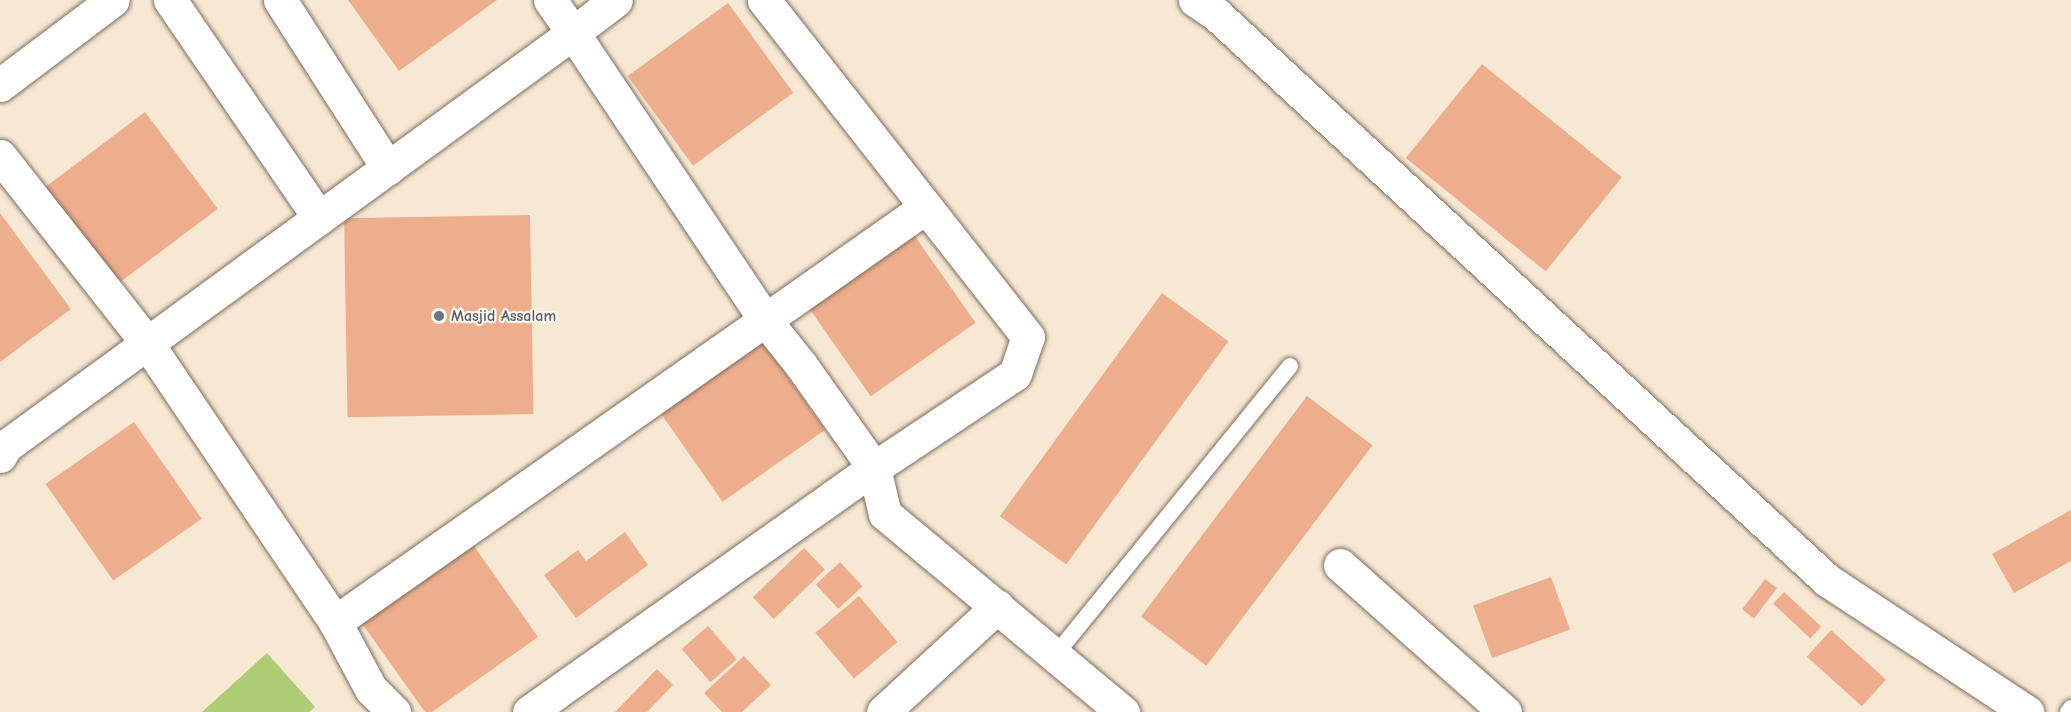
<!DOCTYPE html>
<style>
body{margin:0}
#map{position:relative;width:2071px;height:712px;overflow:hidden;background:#f7e8d3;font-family:"Comic Neue",sans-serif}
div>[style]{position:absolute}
.green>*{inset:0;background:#adcc74}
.building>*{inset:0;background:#eeae8e;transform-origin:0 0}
.roads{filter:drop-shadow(0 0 2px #7d6c5d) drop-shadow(0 0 2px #7d6c5d)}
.service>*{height:16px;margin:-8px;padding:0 8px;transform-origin:8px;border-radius:8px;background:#fff}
.minor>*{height:33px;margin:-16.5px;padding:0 16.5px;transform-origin:16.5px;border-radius:16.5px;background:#fff}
.dots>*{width:16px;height:16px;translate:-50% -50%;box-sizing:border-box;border:3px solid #fbf7ec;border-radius:50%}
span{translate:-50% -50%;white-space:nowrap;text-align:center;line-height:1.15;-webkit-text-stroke:4.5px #fbf7ec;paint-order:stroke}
.worship-label{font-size:16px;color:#5b616d;font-weight:700}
.left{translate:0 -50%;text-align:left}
</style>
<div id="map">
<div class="green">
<div style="clip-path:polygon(267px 653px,315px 707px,309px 712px,202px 712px)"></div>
</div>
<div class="building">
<div style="clip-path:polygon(348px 0,497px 0,399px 71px)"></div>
<div style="left:728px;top:3px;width:111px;height:124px;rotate:54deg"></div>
<div style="left:1482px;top:64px;width:180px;height:121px;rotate:39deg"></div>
<div style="left:145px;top:112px;width:121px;height:125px;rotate:53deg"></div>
<div style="clip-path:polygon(0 213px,71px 309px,0 362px)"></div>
<div style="left:530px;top:215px;width:199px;height:186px;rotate:89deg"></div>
<div style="left:905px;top:222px;width:123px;height:128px;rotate:55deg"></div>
<div style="left:1162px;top:293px;width:82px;height:276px;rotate:36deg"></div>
<div style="left:755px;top:330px;width:122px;height:125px;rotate:55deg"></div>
<div style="left:1307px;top:396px;width:82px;height:276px;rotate:37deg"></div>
<div style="left:134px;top:422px;width:118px;height:108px;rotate:55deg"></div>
<div style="clip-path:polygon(2071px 510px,2071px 561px,2014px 593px,1992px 554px)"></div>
<div style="clip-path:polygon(625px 532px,648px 565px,576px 618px,544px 575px,578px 550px,586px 561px)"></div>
<div style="clip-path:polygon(467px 536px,538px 637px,432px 712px,425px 712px,356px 615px)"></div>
<div style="left:804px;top:548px;width:30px;height:71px;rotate:46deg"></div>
<div style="left:840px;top:562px;width:33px;height:33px;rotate:47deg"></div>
<div style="left:1551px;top:577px;width:56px;height:83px;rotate:70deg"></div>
<div style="left:1765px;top:579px;width:15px;height:38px;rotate:37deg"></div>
<div style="left:1784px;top:592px;width:51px;height:16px;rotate:43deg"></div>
<div style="left:859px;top:596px;width:60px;height:57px;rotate:50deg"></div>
<div style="left:708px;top:626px;width:44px;height:35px;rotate:49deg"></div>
<div style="left:1831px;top:630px;width:74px;height:36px;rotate:42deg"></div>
<div style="clip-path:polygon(744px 656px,771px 685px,742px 712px,722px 712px,704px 693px)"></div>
<div style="clip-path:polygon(657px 669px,673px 685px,647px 712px,615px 712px)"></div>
</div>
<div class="roads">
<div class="service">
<div style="left:1056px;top:654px;width:371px;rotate:-50.9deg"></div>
<div style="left:2068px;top:712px;width:5px;rotate:-53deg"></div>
</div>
<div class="minor">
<div style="left:170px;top:0;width:264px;rotate:55.6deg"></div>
<div style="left:280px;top:0;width:200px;rotate:57.3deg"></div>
<div style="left:550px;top:0;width:40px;rotate:55.1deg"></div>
<div style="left:573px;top:33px;width:54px;rotate:-37.5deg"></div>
<div style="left:1195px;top:0;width:27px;rotate:34deg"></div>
<div style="left:1217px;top:15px;width:831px;rotate:42.81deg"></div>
<div style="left:1827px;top:580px;width:240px;rotate:33.4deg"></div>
<div style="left:0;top:85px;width:141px;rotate:-37deg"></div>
<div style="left:0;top:156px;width:238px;rotate:51.8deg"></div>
<div style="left:147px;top:343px;width:336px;rotate:56deg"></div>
<div style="left:335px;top:622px;width:76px;rotate:61.8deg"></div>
<div style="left:371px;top:689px;width:33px;rotate:45deg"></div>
<div style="left:0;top:456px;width:12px;rotate:-59deg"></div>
<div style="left:6px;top:446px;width:701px;rotate:-36.07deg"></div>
<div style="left:573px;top:33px;width:345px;rotate:56.2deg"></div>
<div style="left:765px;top:320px;width:58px;rotate:51.3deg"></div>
<div style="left:801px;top:365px;width:126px;rotate:54.7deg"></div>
<div style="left:874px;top:468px;width:47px;rotate:76.6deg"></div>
<div style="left:885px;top:514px;width:310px;rotate:39.8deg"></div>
<div style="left:1340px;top:565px;width:221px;rotate:41.7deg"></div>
<div style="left:335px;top:622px;width:722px;rotate:-35.08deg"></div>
<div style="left:529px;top:712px;width:423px;rotate:-35.3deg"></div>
<div style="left:874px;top:468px;width:169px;rotate:-33.7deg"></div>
<div style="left:1015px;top:374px;width:39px;rotate:-71deg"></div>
<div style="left:1028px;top:337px;width:428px;rotate:-128.1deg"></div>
<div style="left:883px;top:712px;width:156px;rotate:-42.7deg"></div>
</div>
</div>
<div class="dots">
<div style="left:439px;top:316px;background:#6b7280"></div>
</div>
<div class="worship-label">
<span class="left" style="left:451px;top:316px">Masjid Assalam</span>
</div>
</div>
